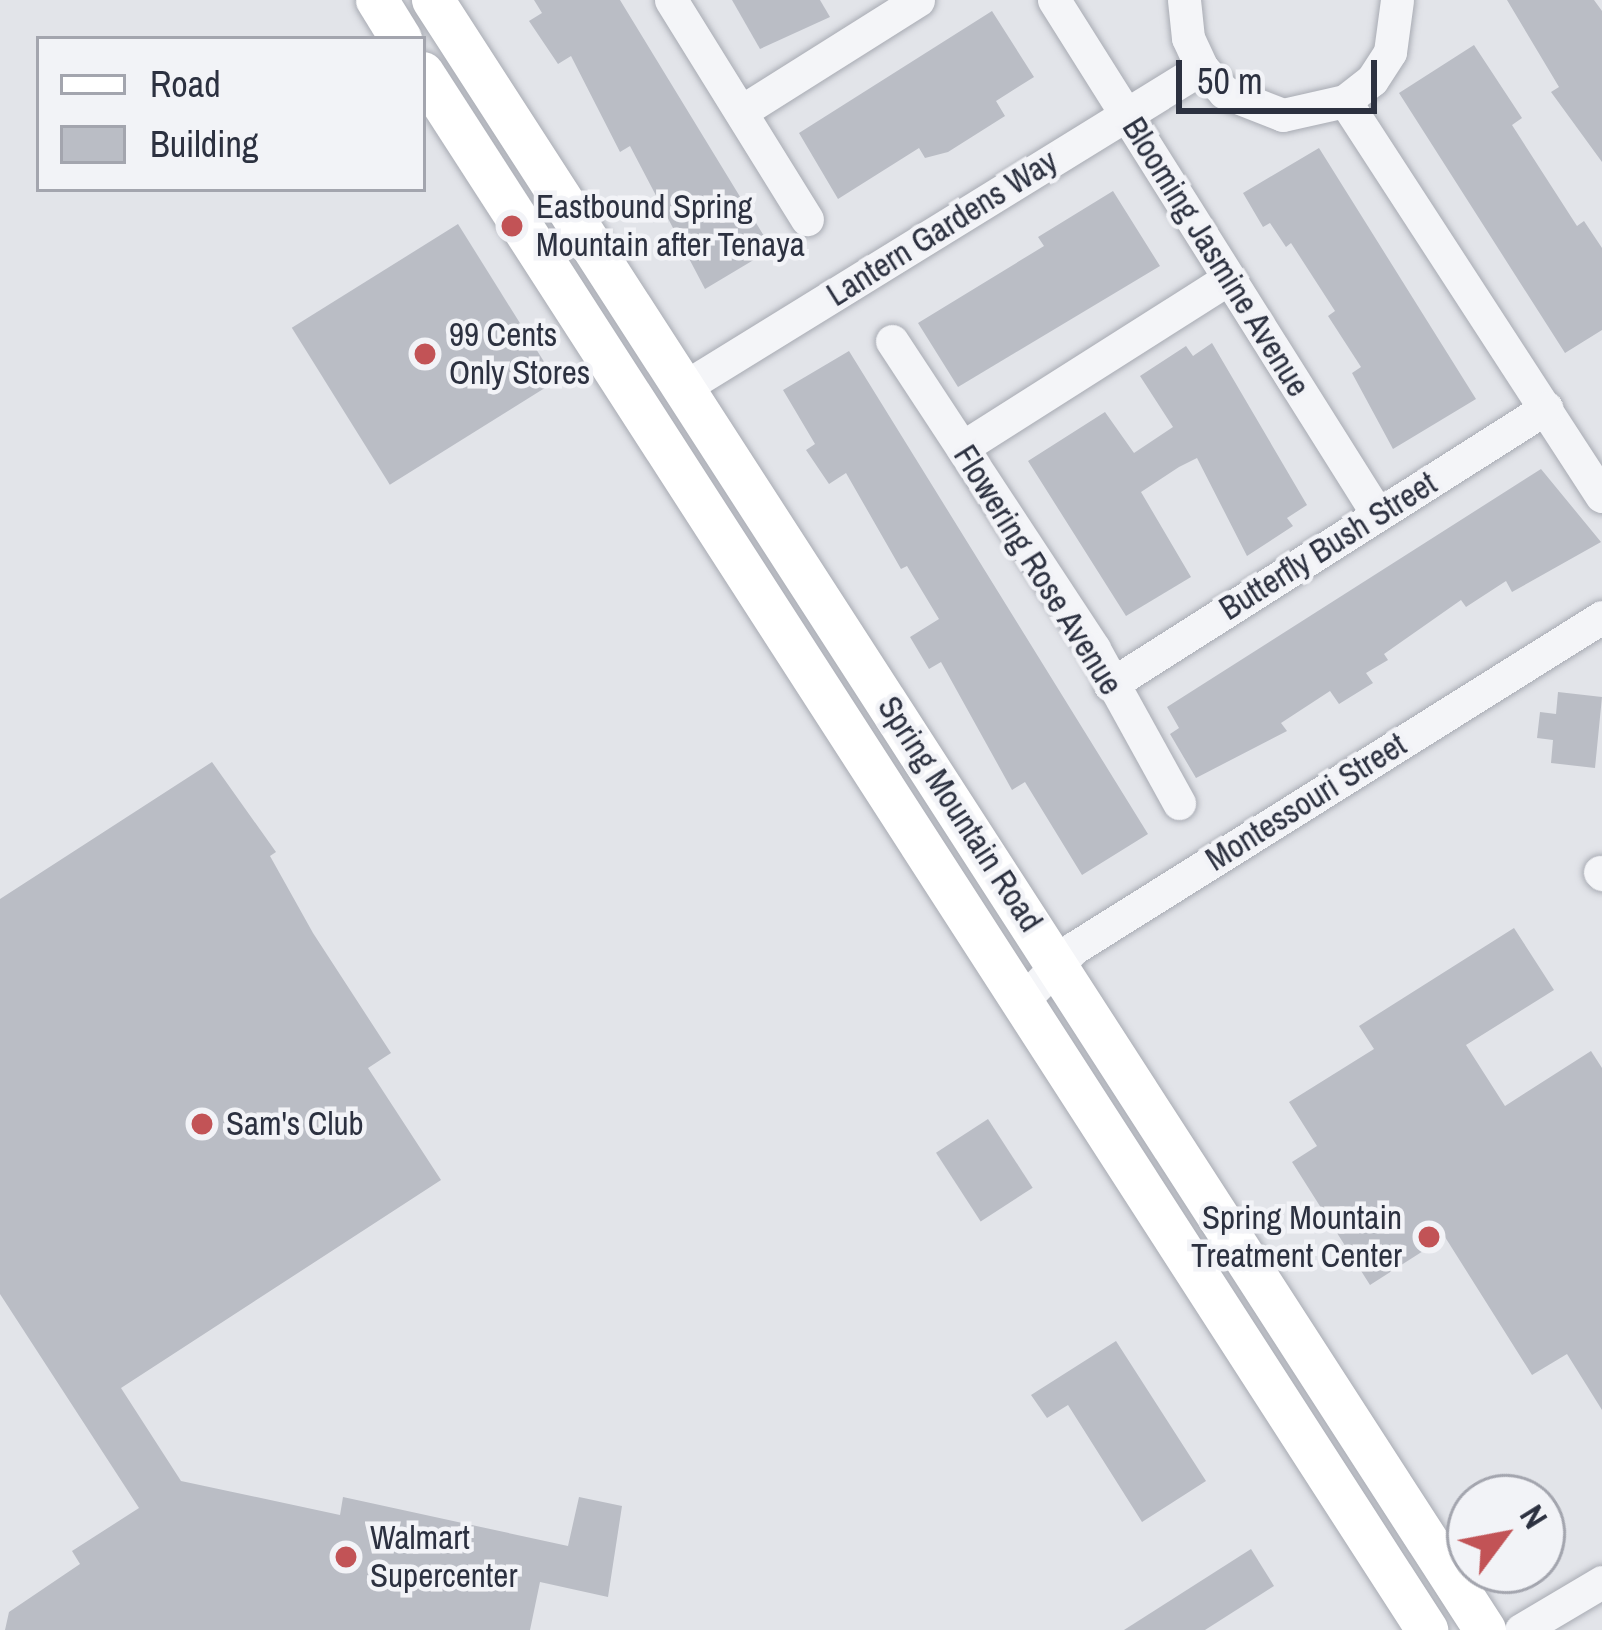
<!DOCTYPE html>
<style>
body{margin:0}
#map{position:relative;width:1602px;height:1630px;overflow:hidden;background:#e2e4e9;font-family:"Archivo Narrow",sans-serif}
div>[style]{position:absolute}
.building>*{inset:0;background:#babdc5;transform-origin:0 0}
.roads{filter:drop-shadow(0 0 3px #a8abb3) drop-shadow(0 0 3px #a8abb3)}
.minor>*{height:33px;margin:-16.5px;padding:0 16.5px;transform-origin:16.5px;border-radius:16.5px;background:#f4f5f8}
.major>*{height:42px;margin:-21px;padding:0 21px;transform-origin:21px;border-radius:21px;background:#fff}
.dots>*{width:33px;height:33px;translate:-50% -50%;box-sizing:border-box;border:6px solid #f2f3f7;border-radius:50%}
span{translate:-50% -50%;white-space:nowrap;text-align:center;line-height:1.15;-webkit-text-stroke:9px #f2f3f7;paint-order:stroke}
.poi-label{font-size:33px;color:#2c3140}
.left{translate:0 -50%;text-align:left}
.right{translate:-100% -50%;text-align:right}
.street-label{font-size:33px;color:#2c3140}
.legend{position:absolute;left:36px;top:36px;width:390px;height:156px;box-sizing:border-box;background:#f2f3f7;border:3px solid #a3a5ae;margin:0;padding:15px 21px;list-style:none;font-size:36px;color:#2c3140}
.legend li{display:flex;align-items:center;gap:24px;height:60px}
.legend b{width:60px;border:3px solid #a3a5ae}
.north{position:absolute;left:1446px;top:1474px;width:120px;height:120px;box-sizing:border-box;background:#f2f3f7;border:3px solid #a3a5ae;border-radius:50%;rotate:58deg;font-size:33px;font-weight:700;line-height:48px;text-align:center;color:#2c3140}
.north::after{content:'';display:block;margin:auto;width:42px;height:54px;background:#c25356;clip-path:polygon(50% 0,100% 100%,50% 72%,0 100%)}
.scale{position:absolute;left:1176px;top:60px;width:201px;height:54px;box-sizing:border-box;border:6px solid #2c3140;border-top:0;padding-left:15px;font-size:36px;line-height:42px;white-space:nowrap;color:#2c3140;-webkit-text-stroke:9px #f2f3f7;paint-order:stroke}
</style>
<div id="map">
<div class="building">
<div style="clip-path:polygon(534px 0,620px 0,772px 249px,705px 289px,630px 146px,620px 152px,571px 56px,558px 64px,529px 21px,542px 13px)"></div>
<div style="clip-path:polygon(732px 0,820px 0,830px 17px,760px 49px)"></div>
<div style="clip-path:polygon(1507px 0,1594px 0,1602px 11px,1602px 162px,1551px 92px,1559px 87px)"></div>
<div style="clip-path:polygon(992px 11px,1034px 77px,996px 101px,1005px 116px,948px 152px,925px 158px,919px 148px,838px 199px,799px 133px)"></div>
<div style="clip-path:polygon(1474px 45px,1522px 118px,1512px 125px,1577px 226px,1584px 221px,1602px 248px,1602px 330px,1565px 353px,1399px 93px)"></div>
<div style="clip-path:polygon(1319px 148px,1476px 399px,1393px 449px,1352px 373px,1361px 367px,1328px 316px,1335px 311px,1291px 243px,1286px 247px,1270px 223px,1263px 227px,1243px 193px)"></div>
<div style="clip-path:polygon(1113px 191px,1160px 266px,958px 387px,918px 323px,1044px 246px,1038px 237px)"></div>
<div style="left:458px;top:224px;width:185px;height:196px;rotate:58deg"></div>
<div style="clip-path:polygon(1212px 343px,1307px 505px,1287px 518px,1293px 526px,1247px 556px,1197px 458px,1179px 467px,1141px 492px,1191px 577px,1126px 616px,1028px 461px,1105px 412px,1134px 453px,1173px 427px,1140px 376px,1186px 346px,1193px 356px)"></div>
<div style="clip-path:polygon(849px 351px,1148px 834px,1082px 875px,1025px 782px,1012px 790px,941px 662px,929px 669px,910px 637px,939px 619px,907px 566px,901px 569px,846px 473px,829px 484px,806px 450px,815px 444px,783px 390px)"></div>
<div style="clip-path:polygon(1541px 469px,1601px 542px,1512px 592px,1506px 581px,1466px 607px,1461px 600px,1384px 654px,1388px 660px,1366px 673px,1373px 683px,1339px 704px,1330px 691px,1281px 723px,1287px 731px,1196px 778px,1170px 734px,1179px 728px,1167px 707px)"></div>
<div style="clip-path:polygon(1558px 692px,1602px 697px,1595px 768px,1551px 763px,1553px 740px,1537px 738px,1540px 712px,1556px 714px)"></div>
<div style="clip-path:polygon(212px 762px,276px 852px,270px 856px,313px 933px,391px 1053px,368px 1068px,441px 1180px,121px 1388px,181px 1481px,340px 1515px,343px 1497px,568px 1546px,579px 1497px,622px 1506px,608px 1597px,540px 1582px,530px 1630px,5px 1630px,9px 1612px,80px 1564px,72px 1551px,139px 1508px,0 1294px,0 899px)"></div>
<div style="clip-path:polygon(1514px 928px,1554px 990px,1466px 1045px,1505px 1106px,1591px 1051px,1602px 1068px,1602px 1410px,1567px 1354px,1532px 1375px,1445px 1237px,1370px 1285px,1292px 1162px,1317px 1146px,1289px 1102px,1374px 1049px,1359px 1026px)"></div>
<div style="left:988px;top:1119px;width:82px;height:62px;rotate:57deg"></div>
<div style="clip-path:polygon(1116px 1341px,1206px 1481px,1142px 1522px,1068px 1405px,1047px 1418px,1031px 1395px)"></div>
<div style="clip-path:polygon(1251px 1549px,1274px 1586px,1205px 1630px,1124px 1630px)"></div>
</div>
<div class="roads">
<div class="minor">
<div style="left:671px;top:0;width:258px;rotate:58.2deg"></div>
<div style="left:1054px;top:0;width:608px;rotate:57.82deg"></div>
<div style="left:1184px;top:0;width:38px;rotate:84deg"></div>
<div style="left:1188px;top:38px;width:33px;rotate:65deg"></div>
<div style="left:1202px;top:68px;width:33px;rotate:47deg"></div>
<div style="left:1224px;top:92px;width:63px;rotate:21.3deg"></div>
<div style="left:1283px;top:115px;width:64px;rotate:-12.7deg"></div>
<div style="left:1345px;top:101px;width:34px;rotate:-38deg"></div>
<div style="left:1372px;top:80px;width:33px;rotate:-57deg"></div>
<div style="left:1390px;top:52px;width:52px;rotate:-82.3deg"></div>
<div style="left:1345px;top:101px;width:471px;rotate:57deg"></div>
<div style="left:742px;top:111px;width:208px;rotate:-32.2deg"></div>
<div style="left:892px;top:341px;width:368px;rotate:56.7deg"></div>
<div style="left:1094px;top:649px;width:176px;rotate:61.1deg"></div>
<div style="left:683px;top:388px;width:610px;rotate:-31.66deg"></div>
<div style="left:963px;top:447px;width:315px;rotate:-32.4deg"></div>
<div style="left:1110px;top:685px;width:517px;rotate:-32.43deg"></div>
<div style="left:1600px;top:872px;width:3px;rotate:45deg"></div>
<div style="left:1022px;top:1001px;width:74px;rotate:-45.5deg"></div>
<div style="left:1074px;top:948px;width:623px;rotate:-32.08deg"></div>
<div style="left:1521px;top:1630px;width:94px;rotate:-30.7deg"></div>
</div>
<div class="major">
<div style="left:377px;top:0;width:46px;rotate:58.4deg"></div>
<div style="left:433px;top:0;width:1940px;rotate:57.16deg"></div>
<div style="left:423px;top:73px;width:1853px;rotate:57.18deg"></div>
</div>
</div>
<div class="dots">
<div style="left:512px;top:226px;background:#c25356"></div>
<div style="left:425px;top:354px;background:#c25356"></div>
<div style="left:202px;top:1124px;background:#c25356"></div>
<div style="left:1429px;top:1237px;background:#c25356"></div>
<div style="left:346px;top:1557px;background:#c25356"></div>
</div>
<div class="poi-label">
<span class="left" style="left:536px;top:226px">Eastbound Spring<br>Mountain after Tenaya</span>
<span class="left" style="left:449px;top:354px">99 Cents<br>Only Stores</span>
<span class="left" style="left:226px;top:1124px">Sam's Club</span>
<span class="right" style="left:1402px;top:1237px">Spring Mountain<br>Treatment Center</span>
<span class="left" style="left:370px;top:1557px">Walmart<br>Supercenter</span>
</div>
<div class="street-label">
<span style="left:942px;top:228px;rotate:-32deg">Lantern Gardens Way</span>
<span style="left:1216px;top:257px;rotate:58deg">Blooming Jasmine Avenue</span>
<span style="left:1328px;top:546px;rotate:-32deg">Butterfly Bush Street</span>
<span style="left:1038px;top:570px;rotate:58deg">Flowering Rose Avenue</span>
<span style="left:1306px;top:802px;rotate:-32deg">Montessouri Street</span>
<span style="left:960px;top:814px;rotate:57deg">Spring Mountain Road</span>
</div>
<ul class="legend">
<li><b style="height:15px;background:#fff"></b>Road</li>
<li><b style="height:33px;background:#babdc5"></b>Building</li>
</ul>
<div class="north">N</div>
<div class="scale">50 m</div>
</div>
